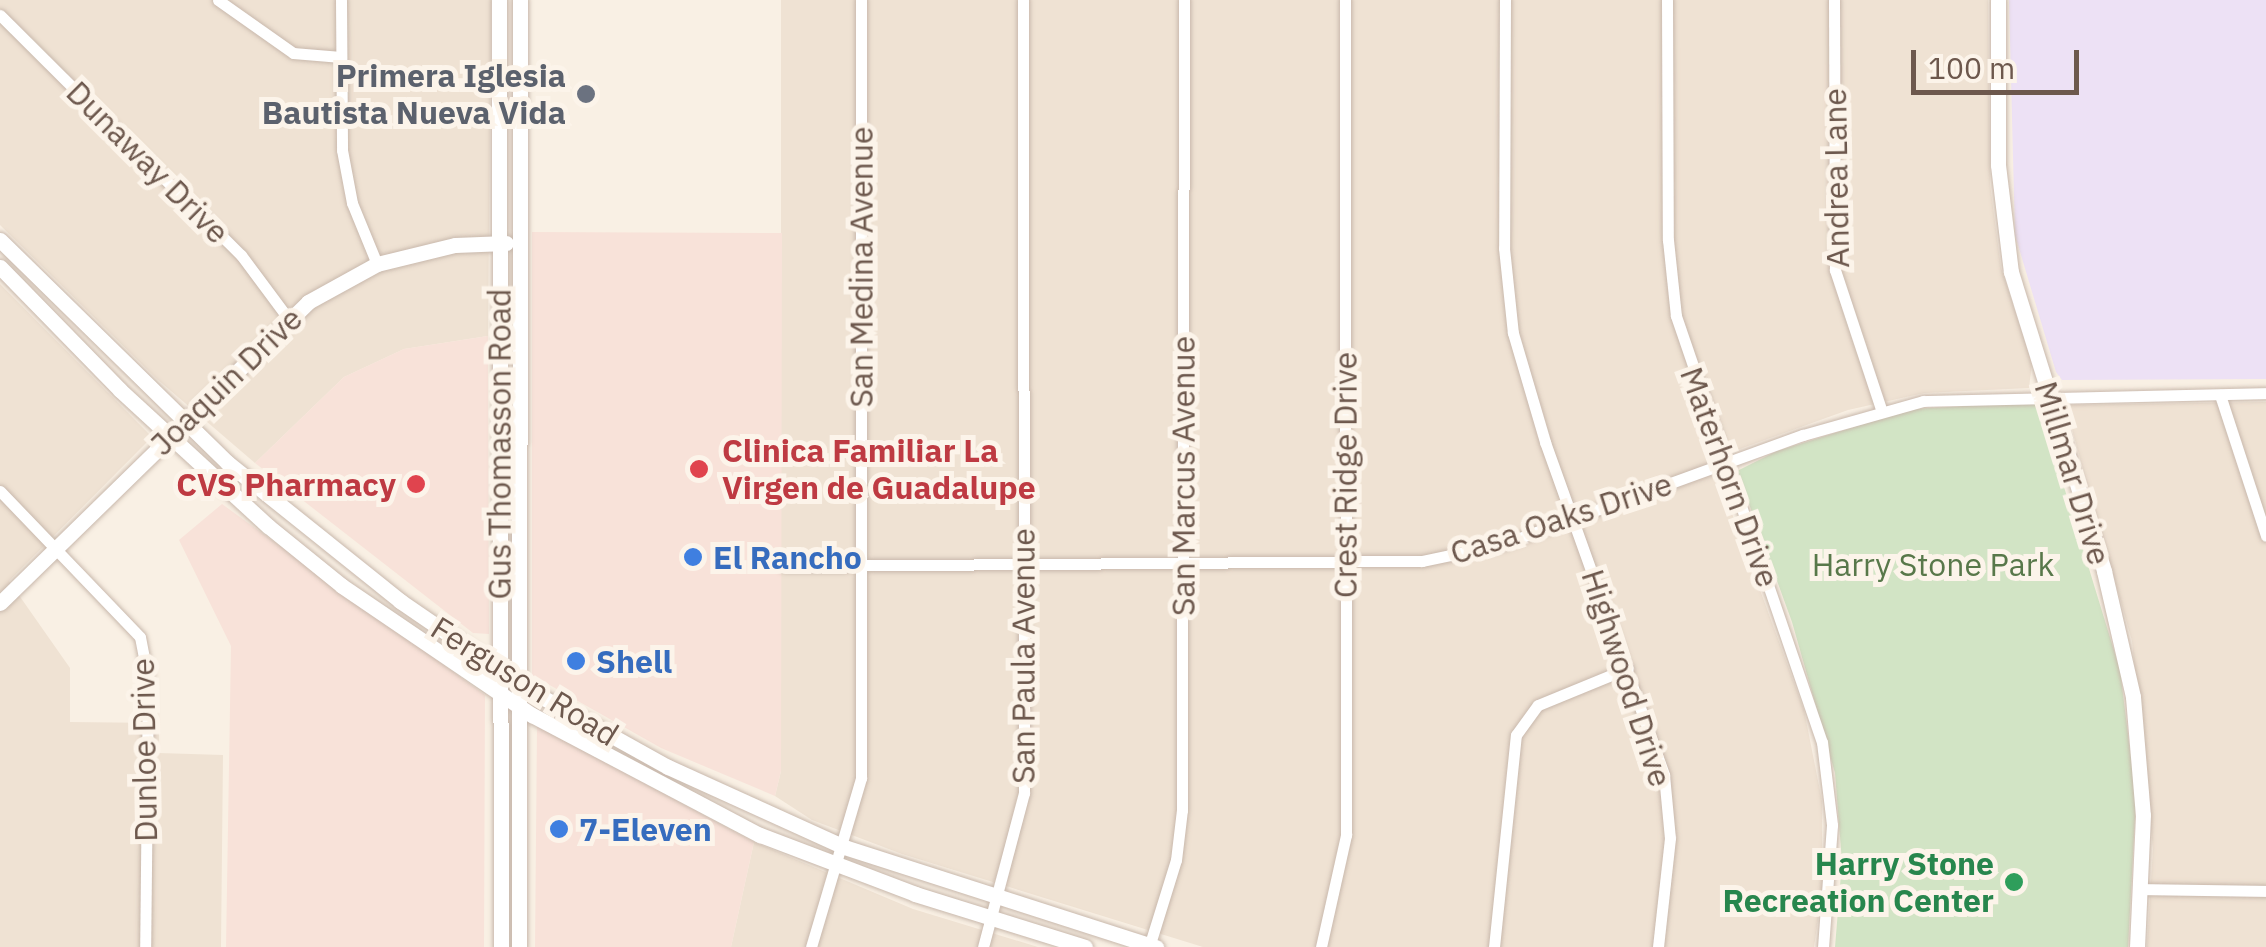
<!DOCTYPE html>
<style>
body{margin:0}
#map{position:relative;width:2266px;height:947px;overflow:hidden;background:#f9f0e4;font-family:"IBM Plex Sans",sans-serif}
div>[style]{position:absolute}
.residential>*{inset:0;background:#efe2d3}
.commercial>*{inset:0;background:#f8e2d9}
.education>*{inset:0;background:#ede1f5}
.green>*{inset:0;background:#d2e4c5}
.roads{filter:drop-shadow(0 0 2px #c8b8ac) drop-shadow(0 0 2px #c8b8ac)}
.street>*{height:11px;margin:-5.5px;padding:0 5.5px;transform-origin:5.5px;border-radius:5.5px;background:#fff}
.secondary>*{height:15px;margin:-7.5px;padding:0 7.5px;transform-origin:7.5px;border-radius:7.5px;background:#fff}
.dots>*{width:28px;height:28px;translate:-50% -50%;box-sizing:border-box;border:5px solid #fcf4ea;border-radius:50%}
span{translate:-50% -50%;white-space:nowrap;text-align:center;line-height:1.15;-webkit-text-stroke:10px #fcf4ea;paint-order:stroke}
.worship-label{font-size:32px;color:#5b616d;font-weight:700}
.right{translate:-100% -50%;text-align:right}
.street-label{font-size:32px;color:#6d584d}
.health-label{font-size:32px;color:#be3a42;font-weight:700}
.left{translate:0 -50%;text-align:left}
.shop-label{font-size:32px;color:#366cbe;font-weight:700}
.park-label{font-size:32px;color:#58784a}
.leisure-label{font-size:32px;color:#27864d;font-weight:700}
.scale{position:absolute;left:1911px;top:50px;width:168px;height:45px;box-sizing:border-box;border:5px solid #6d584d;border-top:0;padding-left:12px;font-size:30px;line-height:35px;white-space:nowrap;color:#6d584d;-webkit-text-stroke:8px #fcf4ea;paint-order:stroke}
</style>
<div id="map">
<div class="residential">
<div style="clip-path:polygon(0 0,491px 0,488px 336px,404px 349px,344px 377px,255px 463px,157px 379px,0 225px)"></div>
<div style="clip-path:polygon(781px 0,1988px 0,1990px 184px,2001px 268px,2032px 363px,2029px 388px,1924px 393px,1848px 410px,1712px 459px,1804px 710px,1822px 801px,1822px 893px,1814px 947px,1203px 947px,902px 854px,812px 820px,775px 796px,781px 771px)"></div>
<div style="clip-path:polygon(0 284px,152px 437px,9px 581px,70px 668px,70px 722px,159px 723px,159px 753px,223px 755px,221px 947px,0 947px)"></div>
<div style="clip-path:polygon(2266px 402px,2266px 947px,2147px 947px,2153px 849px,2132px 641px,2065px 405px)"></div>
<div style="clip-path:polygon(754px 842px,913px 909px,1038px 947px,731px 947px)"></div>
</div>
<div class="commercial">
<div style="clip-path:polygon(532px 232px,782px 233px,781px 771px,775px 796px,661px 748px,532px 675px)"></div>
<div style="clip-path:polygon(488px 336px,489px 634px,473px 633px,255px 463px,344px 377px,404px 349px)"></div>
<div style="clip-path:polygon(222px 504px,485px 695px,484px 947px,226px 947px,231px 646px,179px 540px)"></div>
<div style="clip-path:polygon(537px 726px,754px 842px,731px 947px,535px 947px)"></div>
</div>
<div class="education">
<div style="clip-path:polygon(2009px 0,2266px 0,2266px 379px,2062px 380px,2056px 372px,2015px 235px)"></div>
</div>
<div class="green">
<div style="clip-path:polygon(2038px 402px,2120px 670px,2136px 799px,2128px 947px,1835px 947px,1842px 862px,1835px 773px,1792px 622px,1737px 471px,1777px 451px,1912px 409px)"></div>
</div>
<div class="roads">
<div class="street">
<div style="left:218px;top:0;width:92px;rotate:35.2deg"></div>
<div style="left:293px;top:53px;width:48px;rotate:4.8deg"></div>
<div style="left:341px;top:0;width:150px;rotate:89.6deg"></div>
<div style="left:342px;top:150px;width:54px;rotate:79.3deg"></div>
<div style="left:352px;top:203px;width:66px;rotate:67.7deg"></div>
<div style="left:1505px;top:0;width:248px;rotate:90.2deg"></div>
<div style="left:1504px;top:248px;width:85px;rotate:84deg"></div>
<div style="left:1513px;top:333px;width:114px;rotate:73.6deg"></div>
<div style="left:1545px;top:442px;width:354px;rotate:70.3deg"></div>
<div style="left:1664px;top:775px;width:63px;rotate:84.6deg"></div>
<div style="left:1670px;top:838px;width:110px;rotate:96.3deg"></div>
<div style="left:1667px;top:0;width:240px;rotate:89.8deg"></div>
<div style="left:1668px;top:240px;width:76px;rotate:84deg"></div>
<div style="left:1676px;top:316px;width:450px;rotate:71.1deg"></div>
<div style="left:1822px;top:742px;width:84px;rotate:83.1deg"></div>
<div style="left:1832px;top:825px;width:122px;rotate:94.2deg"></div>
<div style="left:1834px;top:0;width:270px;rotate:89.8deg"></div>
<div style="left:1835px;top:270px;width:146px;rotate:71.7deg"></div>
<div style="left:0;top:15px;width:340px;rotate:44.9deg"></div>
<div style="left:241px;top:255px;width:77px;rotate:53.4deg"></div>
<div style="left:2220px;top:395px;width:148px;rotate:71.9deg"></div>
<div style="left:0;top:491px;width:202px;rotate:46.2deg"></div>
<div style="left:140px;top:637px;width:42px;rotate:79deg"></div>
<div style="left:148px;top:678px;width:269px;rotate:90.6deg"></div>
<div style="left:784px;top:566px;width:638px;rotate:-0.45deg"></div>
<div style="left:1422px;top:561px;width:83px;rotate:-11.9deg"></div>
<div style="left:1503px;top:544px;width:319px;rotate:-20deg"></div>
<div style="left:1803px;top:435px;width:125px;rotate:-15.8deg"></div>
<div style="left:1923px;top:401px;width:343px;rotate:-1.3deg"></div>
<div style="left:2141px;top:889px;width:125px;rotate:0.9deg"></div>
<div style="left:811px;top:947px;width:176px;rotate:-73.5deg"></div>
<div style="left:861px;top:778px;width:778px;rotate:-90deg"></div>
<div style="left:983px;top:947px;width:159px;rotate:-75.1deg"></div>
<div style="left:1024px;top:793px;width:793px;rotate:-90.07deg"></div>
<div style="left:1149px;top:947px;width:91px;rotate:-72.8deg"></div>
<div style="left:1176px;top:860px;width:50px;rotate:-83.2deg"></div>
<div style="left:1182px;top:810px;width:810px;rotate:-89.86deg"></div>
<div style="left:1321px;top:947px;width:115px;rotate:-77.4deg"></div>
<div style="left:1346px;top:835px;width:835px;rotate:-90.07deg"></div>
<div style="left:1494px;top:947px;width:213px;rotate:-84.1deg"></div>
<div style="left:1516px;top:735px;width:37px;rotate:-54deg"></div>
<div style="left:1538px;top:705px;width:97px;rotate:-22.3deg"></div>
</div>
<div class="secondary">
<div style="left:499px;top:0;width:947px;rotate:89.88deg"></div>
<div style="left:1998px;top:0;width:165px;rotate:90deg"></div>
<div style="left:1998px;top:165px;width:108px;rotate:83.1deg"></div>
<div style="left:2011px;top:272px;width:313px;rotate:72.7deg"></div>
<div style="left:2104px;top:571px;width:129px;rotate:77deg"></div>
<div style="left:2133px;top:697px;width:118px;rotate:85.2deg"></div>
<div style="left:2143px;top:815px;width:132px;rotate:92.6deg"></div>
<div style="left:0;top:240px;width:319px;rotate:44.4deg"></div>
<div style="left:228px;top:463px;width:221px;rotate:38.7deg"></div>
<div style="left:400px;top:601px;width:161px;rotate:34.4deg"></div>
<div style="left:533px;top:692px;width:154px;rotate:29.1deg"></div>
<div style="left:668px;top:767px;width:193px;rotate:24.4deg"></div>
<div style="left:844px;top:847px;width:328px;rotate:17.8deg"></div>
<div style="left:0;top:267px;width:172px;rotate:45.7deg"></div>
<div style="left:120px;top:390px;width:201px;rotate:42.6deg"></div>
<div style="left:268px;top:526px;width:95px;rotate:39deg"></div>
<div style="left:342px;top:586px;width:230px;rotate:34.2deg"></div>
<div style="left:532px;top:715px;width:258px;rotate:27.8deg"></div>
<div style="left:760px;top:835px;width:166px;rotate:20.8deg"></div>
<div style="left:915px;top:894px;width:178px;rotate:17.3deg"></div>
<div style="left:0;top:603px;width:431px;rotate:-44.3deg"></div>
<div style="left:308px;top:302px;width:79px;rotate:-28.8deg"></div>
<div style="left:377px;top:264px;width:80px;rotate:-13.7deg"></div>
<div style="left:455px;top:245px;width:51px;rotate:-2.2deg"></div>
<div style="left:519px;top:947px;width:947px;rotate:-89.94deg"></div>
</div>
</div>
<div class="dots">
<div style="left:586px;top:94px;background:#6b7280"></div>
<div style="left:699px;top:469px;background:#e0444e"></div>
<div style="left:416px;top:484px;background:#e0444e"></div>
<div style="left:693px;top:557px;background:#3f7fe0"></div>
<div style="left:576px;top:661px;background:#3f7fe0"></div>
<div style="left:559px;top:829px;background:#3f7fe0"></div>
<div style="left:2014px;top:882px;background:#2e9e5b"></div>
</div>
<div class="worship-label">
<span class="right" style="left:566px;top:94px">Primera Iglesia<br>Bautista Nueva Vida</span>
</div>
<div class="street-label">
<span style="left:148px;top:162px;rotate:45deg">Dunaway Drive</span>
<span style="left:1836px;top:178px;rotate:-91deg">Andrea Lane</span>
<span style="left:861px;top:267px;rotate:-90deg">San Medina Avenue</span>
<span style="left:226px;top:381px;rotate:-44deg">Joaquin Drive</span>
<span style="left:499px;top:444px;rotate:-90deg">Gus Thomasson Road</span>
<span style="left:2073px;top:473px;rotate:73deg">Millmar Drive</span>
<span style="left:1345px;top:475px;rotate:-90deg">Crest Ridge Drive</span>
<span style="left:1183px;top:476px;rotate:-90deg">San Marcus Avenue</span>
<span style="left:1730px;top:477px;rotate:70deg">Materhorn Drive</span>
<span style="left:1561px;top:518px;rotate:-18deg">Casa Oaks Drive</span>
<span style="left:1023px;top:656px;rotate:-90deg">San Paula Avenue</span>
<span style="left:1627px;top:678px;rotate:72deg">Highwood Drive</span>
<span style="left:525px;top:681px;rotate:32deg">Ferguson Road</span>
<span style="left:144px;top:750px;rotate:-91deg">Dunloe Drive</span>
</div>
<div class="health-label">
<span class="left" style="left:722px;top:469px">Clinica Familiar La<br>Virgen de Guadalupe</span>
<span class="right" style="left:396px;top:484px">CVS Pharmacy</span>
</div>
<div class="shop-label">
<span class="left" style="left:713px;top:557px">El Rancho</span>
<span class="left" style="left:596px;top:661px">Shell</span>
<span class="left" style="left:579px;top:829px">7-Eleven</span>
</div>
<div class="park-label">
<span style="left:1933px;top:564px">Harry Stone Park</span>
</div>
<div class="leisure-label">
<span class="right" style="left:1994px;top:882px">Harry Stone<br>Recreation Center</span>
</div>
<div class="scale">100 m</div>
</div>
